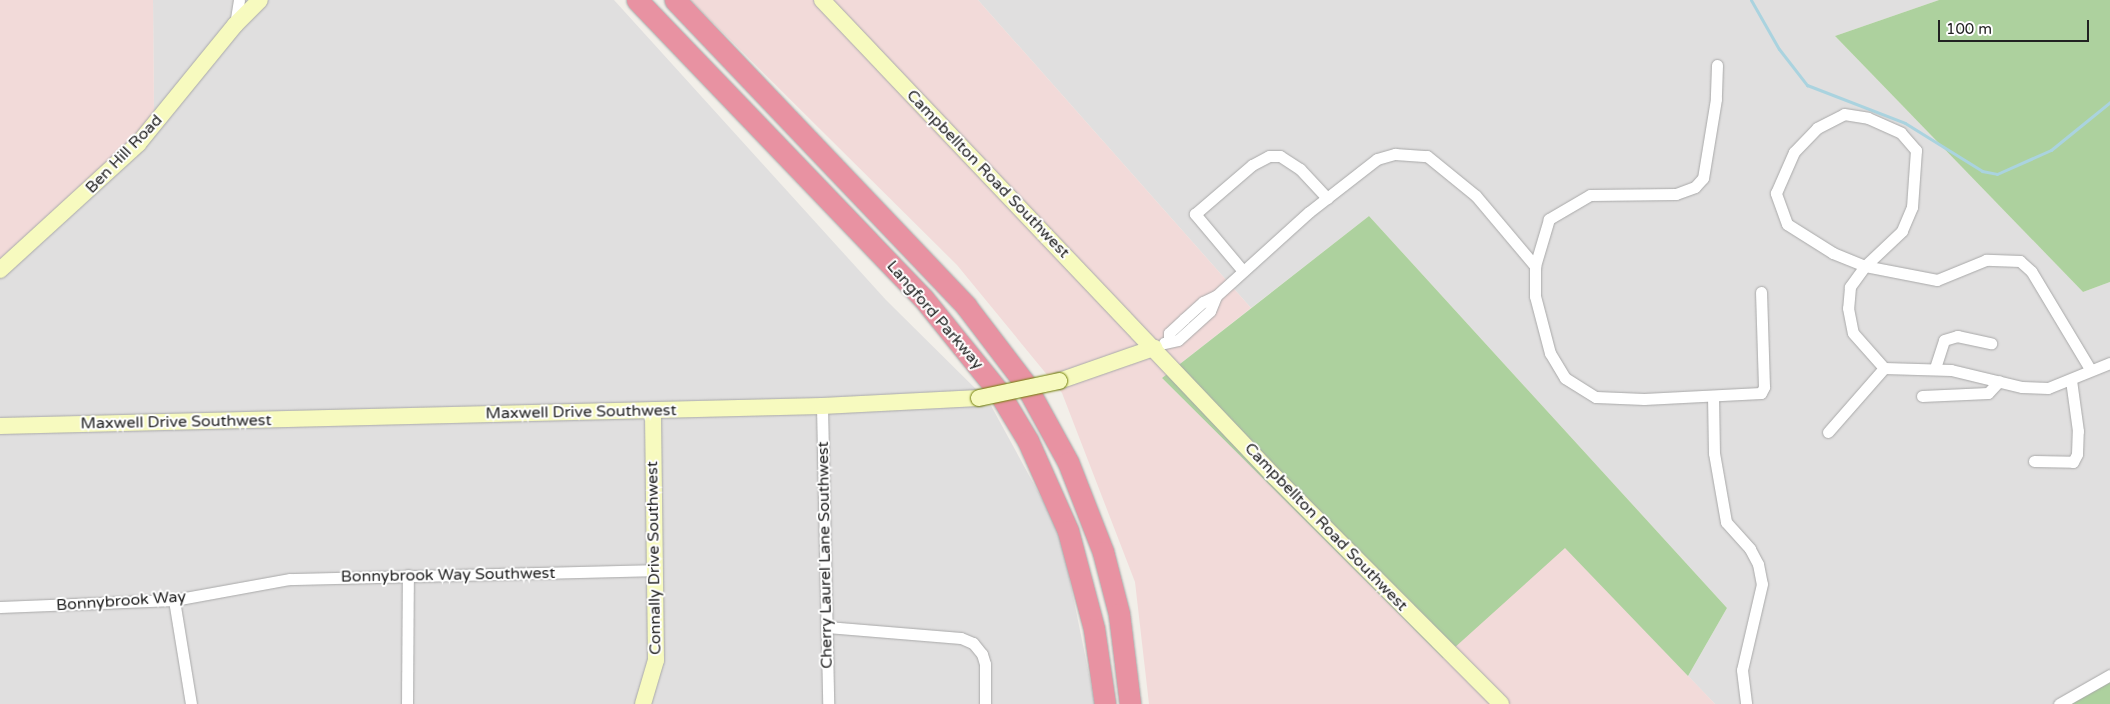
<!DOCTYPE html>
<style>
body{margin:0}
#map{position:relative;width:2110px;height:704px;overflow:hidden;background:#f2efe9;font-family:"Varela Round",sans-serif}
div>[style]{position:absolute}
.residential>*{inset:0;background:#e0dfdf}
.commercial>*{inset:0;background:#f2dad9}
.forest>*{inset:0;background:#add19e}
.stream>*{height:3px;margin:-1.5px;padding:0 1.5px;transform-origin:1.5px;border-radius:1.5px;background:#aad3df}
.roads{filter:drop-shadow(0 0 1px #a9a9a9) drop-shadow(0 0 1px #a9a9a9)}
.street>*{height:11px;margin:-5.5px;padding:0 5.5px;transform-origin:5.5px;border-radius:5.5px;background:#fff}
.secondary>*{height:16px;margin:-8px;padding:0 8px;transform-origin:8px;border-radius:8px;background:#f7fabf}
.highway>*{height:21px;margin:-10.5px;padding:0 10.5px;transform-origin:10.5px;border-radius:10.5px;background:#e892a2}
.bridges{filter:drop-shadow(0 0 1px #707d05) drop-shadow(0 0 1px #707d05)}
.secondary-bridge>*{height:16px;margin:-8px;padding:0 8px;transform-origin:8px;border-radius:8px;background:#f7fabf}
span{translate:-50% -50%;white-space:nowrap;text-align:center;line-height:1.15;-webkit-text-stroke:4px #fff;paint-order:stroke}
.street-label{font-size:16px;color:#222}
.scale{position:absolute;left:1938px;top:20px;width:151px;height:22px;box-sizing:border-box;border:2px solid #222;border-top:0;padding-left:6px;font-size:15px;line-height:18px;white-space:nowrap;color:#222;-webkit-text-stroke:4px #fff;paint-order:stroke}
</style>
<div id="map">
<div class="residential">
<div style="clip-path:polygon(153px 0,614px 0,886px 300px,989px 402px,1060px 532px,1095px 704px,0 704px,0 271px,154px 116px)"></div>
<div style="clip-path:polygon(978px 0,1939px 0,1835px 36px,2083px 292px,2110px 282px,2110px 678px,2063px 704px,1715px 704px,1688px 676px,1727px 608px,1369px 216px,1251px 308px)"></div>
</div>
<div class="commercial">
<div style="clip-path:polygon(0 0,153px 0,154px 116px,0 271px)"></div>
<div style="clip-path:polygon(690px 0,978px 0,1251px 308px,1162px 378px,1443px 657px,1565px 547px,1715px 704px,1149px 704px,1135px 582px,1062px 393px,957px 265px)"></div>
</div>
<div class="forest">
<div style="clip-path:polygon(1939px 0,2110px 0,2110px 282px,2083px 292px,1835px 36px)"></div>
<div style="clip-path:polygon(1369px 216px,1727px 608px,1688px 676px,1565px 548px,1443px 658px,1162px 378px)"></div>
<div style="clip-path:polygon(2110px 678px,2110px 704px,2063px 704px)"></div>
</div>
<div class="stream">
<div style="left:1751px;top:0;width:56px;rotate:60.3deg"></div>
<div style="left:1779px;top:49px;width:46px;rotate:52.1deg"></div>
<div style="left:1807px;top:85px;width:105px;rotate:21.2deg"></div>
<div style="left:1905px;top:123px;width:91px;rotate:31.9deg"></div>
<div style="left:1982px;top:171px;width:15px;rotate:11deg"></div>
<div style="left:1997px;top:174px;width:59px;rotate:-24deg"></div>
<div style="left:2051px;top:150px;width:76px;rotate:-39.1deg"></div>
</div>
<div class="roads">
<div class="street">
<div style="left:235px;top:25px;width:25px;rotate:-81deg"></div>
<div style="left:1717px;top:65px;width:34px;rotate:92deg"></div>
<div style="left:1716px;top:99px;width:80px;rotate:99.3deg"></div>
<div style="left:1703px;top:178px;width:12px;rotate:132deg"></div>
<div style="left:1695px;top:187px;width:20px;rotate:160deg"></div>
<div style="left:1676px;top:194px;width:86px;rotate:179.3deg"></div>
<div style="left:1590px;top:195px;width:48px;rotate:149.7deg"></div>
<div style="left:1549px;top:219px;width:49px;rotate:106.6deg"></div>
<div style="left:1535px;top:266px;width:30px;rotate:90deg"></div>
<div style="left:1535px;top:296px;width:59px;rotate:75.3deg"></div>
<div style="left:1550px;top:353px;width:29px;rotate:59deg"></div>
<div style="left:1565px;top:378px;width:36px;rotate:32deg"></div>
<div style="left:1596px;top:397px;width:48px;rotate:2.4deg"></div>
<div style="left:1644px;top:399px;width:117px;rotate:-2.9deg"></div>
<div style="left:1761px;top:393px;width:7px;rotate:-63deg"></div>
<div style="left:1764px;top:387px;width:95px;rotate:-91.8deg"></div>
<div style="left:1844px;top:114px;width:24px;rotate:9deg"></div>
<div style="left:1868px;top:118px;width:36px;rotate:24deg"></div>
<div style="left:1901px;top:133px;width:23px;rotate:49deg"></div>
<div style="left:1916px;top:150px;width:57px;rotate:94deg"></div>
<div style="left:1912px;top:207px;width:26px;rotate:113deg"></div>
<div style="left:1902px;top:231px;width:51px;rotate:136.6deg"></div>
<div style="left:1865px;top:266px;width:35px;rotate:-158deg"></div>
<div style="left:1833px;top:253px;width:54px;rotate:-147.8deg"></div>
<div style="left:1787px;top:224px;width:33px;rotate:-110deg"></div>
<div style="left:1776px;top:193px;width:45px;rotate:-66.3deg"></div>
<div style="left:1794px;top:152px;width:33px;rotate:-46deg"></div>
<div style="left:1817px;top:128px;width:30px;rotate:-27deg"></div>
<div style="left:1243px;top:271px;width:75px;rotate:-130.1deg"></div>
<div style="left:1195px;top:214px;width:75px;rotate:-40.7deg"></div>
<div style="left:1252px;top:165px;width:19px;rotate:-28deg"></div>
<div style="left:1269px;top:156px;width:11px"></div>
<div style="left:1280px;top:156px;width:24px;rotate:33deg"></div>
<div style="left:1300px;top:169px;width:40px;rotate:47deg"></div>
<div style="left:1169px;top:341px;width:8px;rotate:-90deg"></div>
<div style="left:1169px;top:333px;width:21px;rotate:-43deg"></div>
<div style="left:1184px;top:319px;width:25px;rotate:-42deg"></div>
<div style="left:1203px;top:302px;width:14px;rotate:-25deg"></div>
<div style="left:1216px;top:296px;width:125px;rotate:-42.1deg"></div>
<div style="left:1309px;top:212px;width:86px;rotate:-37.9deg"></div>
<div style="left:1377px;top:159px;width:19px;rotate:-16deg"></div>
<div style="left:1395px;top:154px;width:32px;rotate:4deg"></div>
<div style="left:1427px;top:156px;width:63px;rotate:39.2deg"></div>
<div style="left:1476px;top:196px;width:92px;rotate:49.9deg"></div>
<div style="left:1164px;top:343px;width:14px;rotate:-12deg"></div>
<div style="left:1178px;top:340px;width:43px;rotate:-42.2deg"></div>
<div style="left:1210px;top:311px;width:16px;rotate:-68deg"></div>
<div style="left:1935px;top:368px;width:29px;rotate:-72deg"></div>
<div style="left:1944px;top:340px;width:14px;rotate:-17deg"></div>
<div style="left:1957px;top:336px;width:35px;rotate:12deg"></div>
<div style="left:2090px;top:369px;width:114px;rotate:-121deg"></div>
<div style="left:2031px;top:271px;width:15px;rotate:-138deg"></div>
<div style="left:2020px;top:261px;width:34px;rotate:-178deg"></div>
<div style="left:1986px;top:260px;width:53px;rotate:157.8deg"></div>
<div style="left:1937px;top:280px;width:73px;rotate:-169deg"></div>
<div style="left:1865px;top:266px;width:26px;rotate:126deg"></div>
<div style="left:1850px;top:287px;width:21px;rotate:95deg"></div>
<div style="left:1848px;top:308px;width:25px;rotate:79deg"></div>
<div style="left:1853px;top:333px;width:47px;rotate:48.5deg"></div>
<div style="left:1884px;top:368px;width:67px;rotate:1.7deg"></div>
<div style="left:1951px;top:370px;width:73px;rotate:13.5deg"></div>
<div style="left:2022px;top:387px;width:26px;rotate:2deg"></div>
<div style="left:2048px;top:388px;width:67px;rotate:-22deg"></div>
<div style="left:1713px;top:396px;width:57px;rotate:89deg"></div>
<div style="left:1714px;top:453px;width:70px;rotate:80.1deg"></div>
<div style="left:1726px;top:522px;width:36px;rotate:48deg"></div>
<div style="left:1750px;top:549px;width:17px;rotate:62deg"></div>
<div style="left:1758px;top:564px;width:20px;rotate:79deg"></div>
<div style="left:1762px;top:584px;width:88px;rotate:103.1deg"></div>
<div style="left:1742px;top:670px;width:34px;rotate:83deg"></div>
<div style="left:1922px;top:396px;width:66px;rotate:-2.6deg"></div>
<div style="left:1988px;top:393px;width:16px;rotate:-47deg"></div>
<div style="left:822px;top:406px;width:298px;rotate:88.8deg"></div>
<div style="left:1828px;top:432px;width:85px;rotate:-48.8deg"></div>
<div style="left:2034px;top:461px;width:39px;rotate:1deg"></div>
<div style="left:2073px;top:462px;width:9px;rotate:-63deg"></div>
<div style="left:2077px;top:454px;width:23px;rotate:-88deg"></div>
<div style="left:2078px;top:431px;width:51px;rotate:-97.8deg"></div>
<div style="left:174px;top:600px;width:105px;rotate:80.7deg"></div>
<div style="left:0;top:607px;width:174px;rotate:-2.3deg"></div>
<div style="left:174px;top:600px;width:118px;rotate:-10.3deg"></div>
<div style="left:290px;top:579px;width:365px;rotate:-1.4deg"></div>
<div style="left:827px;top:627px;width:134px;rotate:4.7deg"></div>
<div style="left:961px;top:638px;width:13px;rotate:23deg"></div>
<div style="left:973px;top:643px;width:14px;rotate:51deg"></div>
<div style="left:982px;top:654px;width:10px;rotate:73deg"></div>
<div style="left:985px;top:664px;width:40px;rotate:90deg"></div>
<div style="left:407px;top:704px;width:129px;rotate:-89.6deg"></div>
<div style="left:2059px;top:704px;width:59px;rotate:-29.6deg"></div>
</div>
<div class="secondary">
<div style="left:822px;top:0;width:658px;rotate:46.48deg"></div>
<div style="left:1275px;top:477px;width:320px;rotate:45.1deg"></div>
<div style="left:0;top:270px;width:187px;rotate:-42.4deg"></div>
<div style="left:138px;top:144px;width:154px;rotate:-50.8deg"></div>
<div style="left:235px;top:25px;width:35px;rotate:-45deg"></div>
<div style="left:1059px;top:381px;width:101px;rotate:-19.2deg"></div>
<div style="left:0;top:426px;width:822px;rotate:-1.39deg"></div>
<div style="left:822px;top:406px;width:157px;rotate:-2.9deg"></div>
<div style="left:643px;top:704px;width:46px;rotate:-73.5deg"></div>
<div style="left:656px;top:660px;width:250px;rotate:-90.7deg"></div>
</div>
<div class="highway">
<div style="left:637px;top:0;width:413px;rotate:46.2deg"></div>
<div style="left:923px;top:298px;width:119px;rotate:51.1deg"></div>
<div style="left:998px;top:391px;width:58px;rotate:59deg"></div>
<div style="left:1028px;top:441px;width:98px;rotate:66deg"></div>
<div style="left:1068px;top:531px;width:101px;rotate:75.1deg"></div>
<div style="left:1094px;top:629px;width:76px;rotate:81.7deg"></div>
<div style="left:675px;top:0;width:422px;rotate:46.4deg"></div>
<div style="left:966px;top:306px;width:96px;rotate:52.7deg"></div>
<div style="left:1024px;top:382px;width:91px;rotate:61.2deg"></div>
<div style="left:1068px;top:462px;width:97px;rotate:68.7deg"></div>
<div style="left:1103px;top:552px;width:64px;rotate:75.5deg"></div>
<div style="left:1119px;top:614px;width:91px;rotate:83deg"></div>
</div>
</div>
<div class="bridges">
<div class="secondary-bridge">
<div style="left:979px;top:398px;width:82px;rotate:-12deg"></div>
</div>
</div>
<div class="street-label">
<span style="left:124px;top:154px;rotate:-46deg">Ben Hill Road</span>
<span style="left:988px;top:174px;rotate:46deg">Campbellton Road Southwest</span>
<span style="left:935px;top:315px;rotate:49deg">Langford Parkway</span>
<span style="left:581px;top:412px;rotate:-1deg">Maxwell Drive Southwest</span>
<span style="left:176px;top:422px;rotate:-1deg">Maxwell Drive Southwest</span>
<span style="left:1326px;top:527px;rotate:46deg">Campbellton Road Southwest</span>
<span style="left:825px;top:555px;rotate:-91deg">Cherry Laurel Lane Southwest</span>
<span style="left:654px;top:558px;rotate:-91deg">Connally Drive Southwest</span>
<span style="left:448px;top:575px;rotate:-1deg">Bonnybrook Way Southwest</span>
<span style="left:121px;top:601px;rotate:-4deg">Bonnybrook Way</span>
</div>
<div class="scale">100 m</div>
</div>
